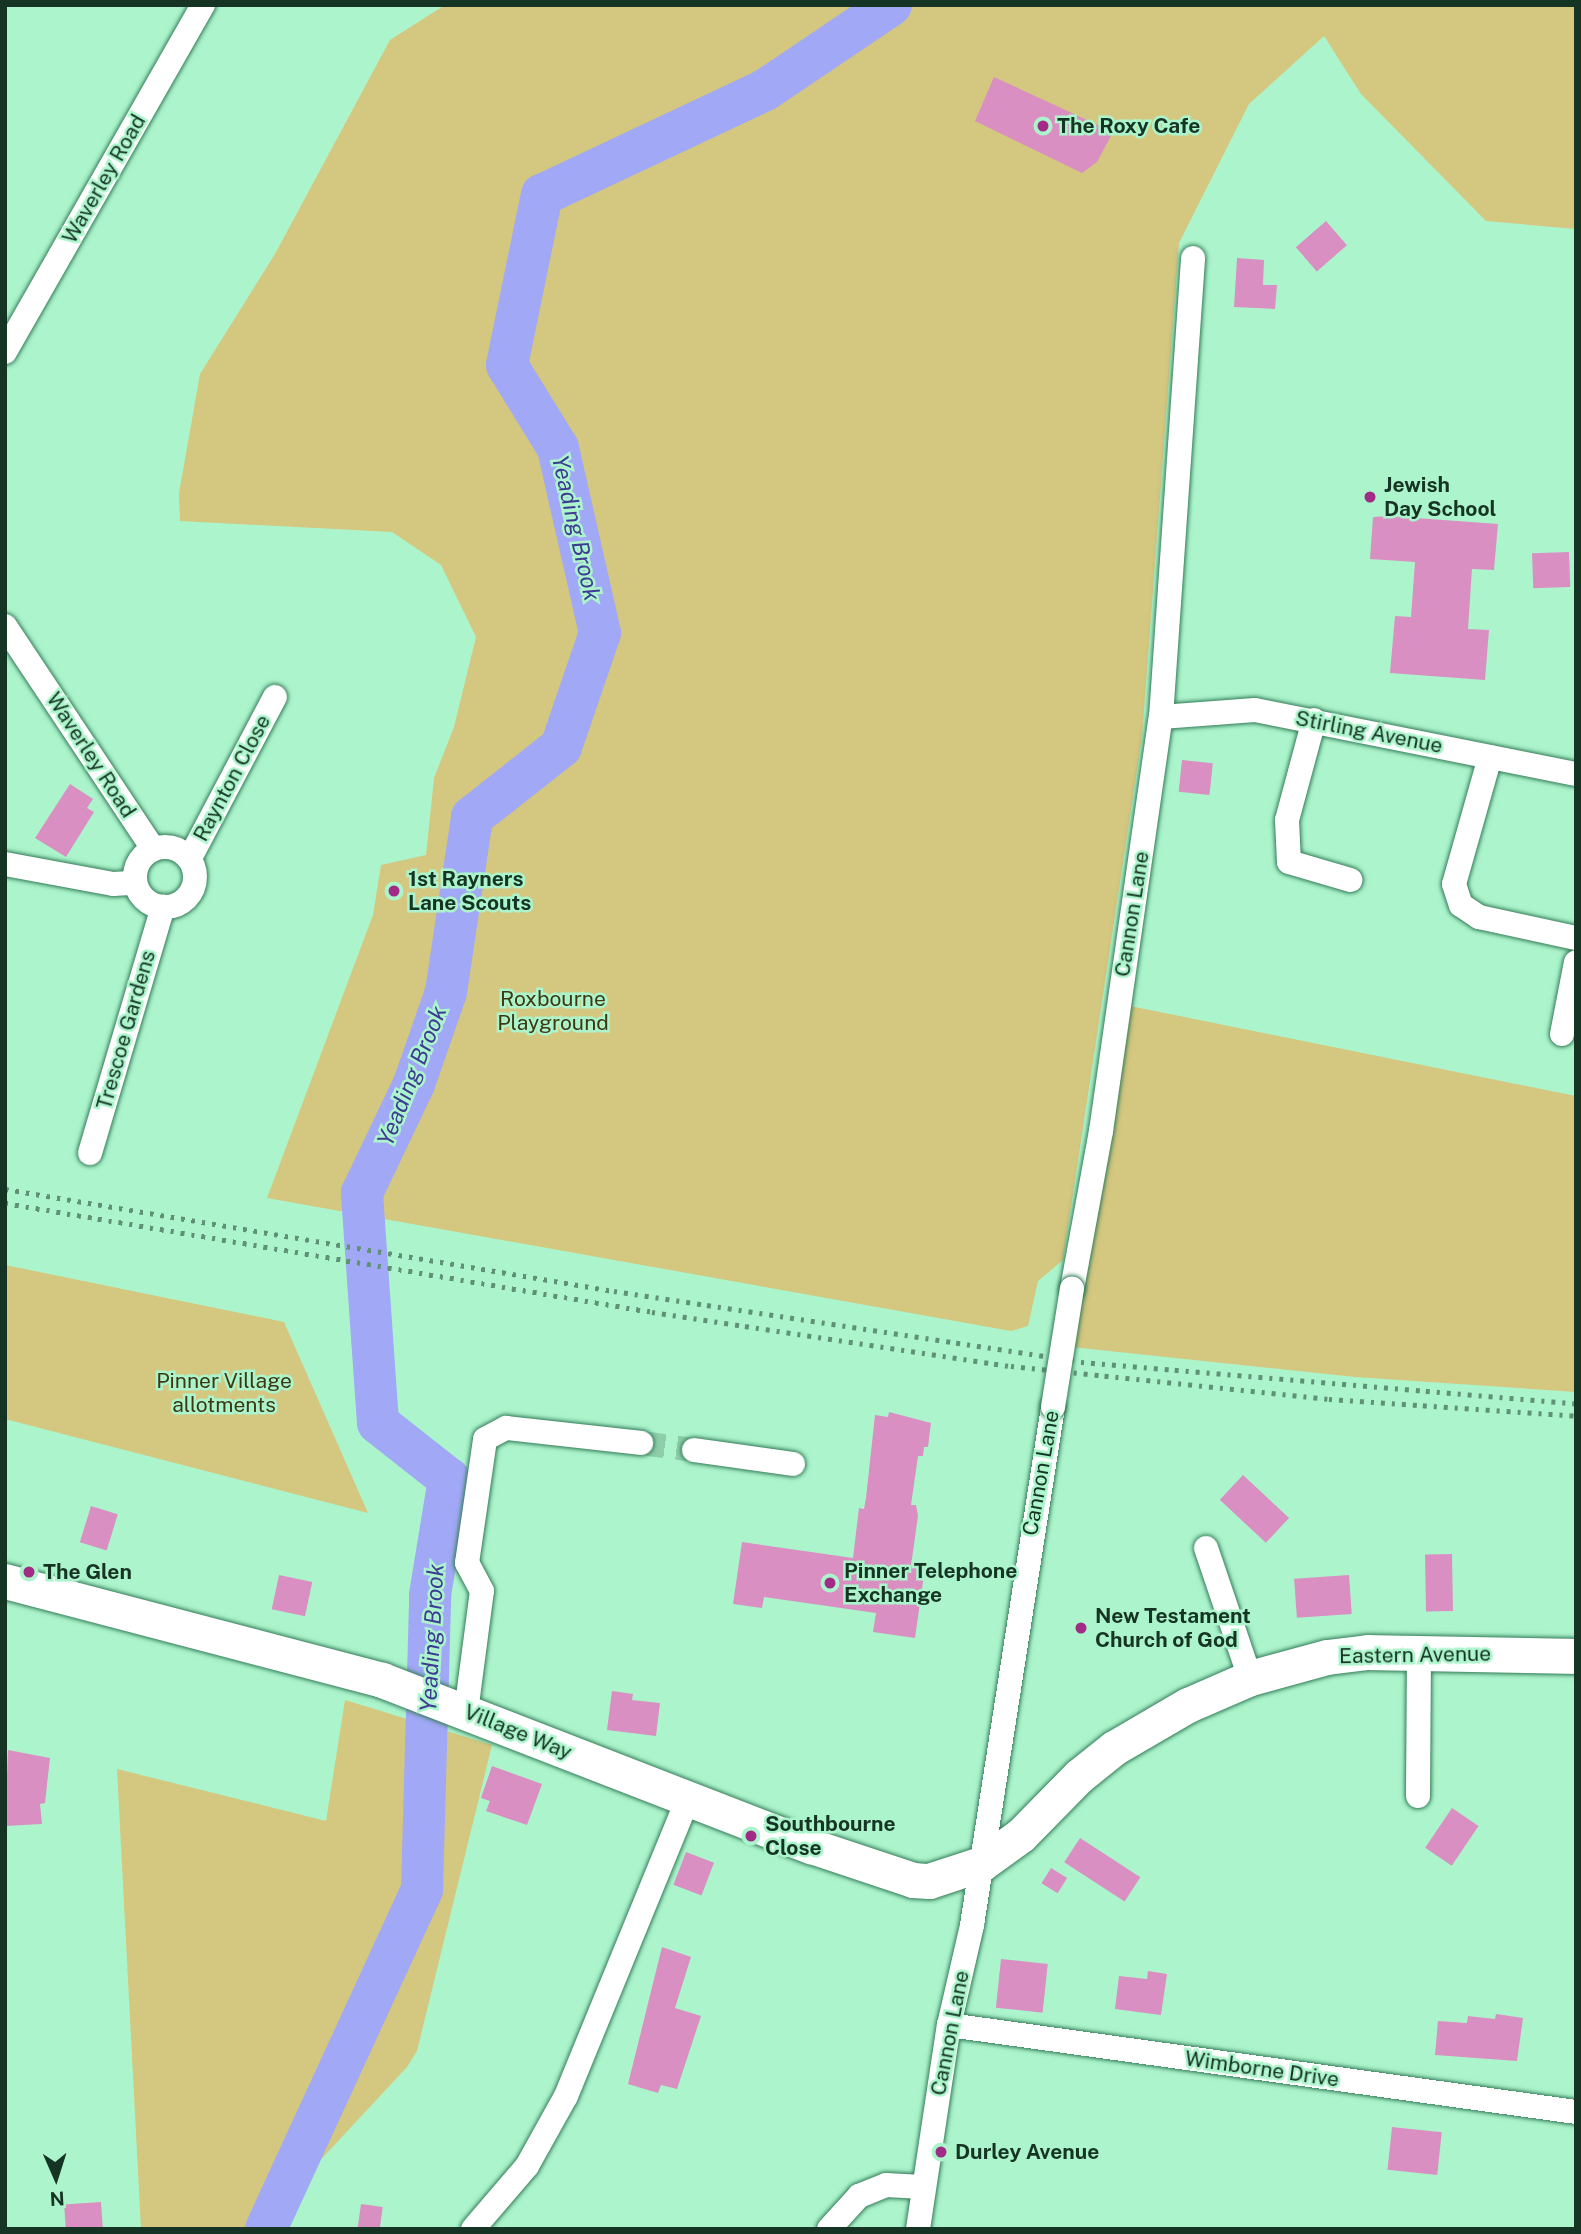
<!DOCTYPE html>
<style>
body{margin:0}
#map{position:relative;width:1581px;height:2234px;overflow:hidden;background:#acf5cc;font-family:"Public Sans",sans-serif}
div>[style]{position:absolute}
.green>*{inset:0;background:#d4c77f}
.river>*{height:42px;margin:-21px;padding:0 21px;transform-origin:21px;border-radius:21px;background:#a1a8f5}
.building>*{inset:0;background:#da8fc2;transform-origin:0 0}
.street-tunnel>*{height:24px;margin-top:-12px;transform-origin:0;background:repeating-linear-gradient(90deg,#8eceaa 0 24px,transparent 0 36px)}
.roads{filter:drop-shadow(0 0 2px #347c59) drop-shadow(0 0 2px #347c59)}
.street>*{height:24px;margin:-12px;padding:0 12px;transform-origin:12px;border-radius:12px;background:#fff}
.street>.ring{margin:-12px;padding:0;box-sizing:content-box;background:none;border:24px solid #fff;border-radius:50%}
.secondary>*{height:35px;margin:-17.5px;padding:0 17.5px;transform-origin:17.5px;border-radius:17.5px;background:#fff}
.rail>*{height:5px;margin-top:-2.5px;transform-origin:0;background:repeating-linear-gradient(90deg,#5e9175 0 3.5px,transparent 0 10.5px)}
.bridges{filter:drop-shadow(0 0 2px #347c59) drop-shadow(0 0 2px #347c59)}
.street-bridge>*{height:24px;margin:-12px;padding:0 12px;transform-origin:12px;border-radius:12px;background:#fff}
.dots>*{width:19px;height:19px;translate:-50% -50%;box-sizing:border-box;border:4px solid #acf5cc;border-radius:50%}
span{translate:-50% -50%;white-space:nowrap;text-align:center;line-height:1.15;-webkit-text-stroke:5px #acf5cc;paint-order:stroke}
.poi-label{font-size:21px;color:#163424;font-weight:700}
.left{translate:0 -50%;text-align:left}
.street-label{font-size:21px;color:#163424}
.park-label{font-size:21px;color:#3e3710}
.water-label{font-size:23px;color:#3e3b94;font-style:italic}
.frame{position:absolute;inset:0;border:7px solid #163424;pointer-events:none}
.north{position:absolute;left:21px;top:2143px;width:70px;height:70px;-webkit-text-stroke:5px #acf5cc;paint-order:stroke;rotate:177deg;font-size:19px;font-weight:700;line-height:28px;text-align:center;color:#163424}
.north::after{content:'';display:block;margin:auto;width:24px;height:32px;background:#163424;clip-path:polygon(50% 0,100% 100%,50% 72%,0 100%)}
</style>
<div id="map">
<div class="green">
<div style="clip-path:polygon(445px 5px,1576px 5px,1576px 229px,1486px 221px,1361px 94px,1324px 36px,1249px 104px,1179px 243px,1142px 737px,1063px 1260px,1038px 1281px,1028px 1326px,1011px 1331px,267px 1198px,373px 915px,381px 865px,426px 855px,434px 778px,454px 727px,476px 637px,441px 565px,392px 532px,180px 521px,179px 493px,200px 374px,275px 254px,390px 40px)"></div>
<div style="clip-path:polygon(1130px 1006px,1576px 1096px,1576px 1392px,1355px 1377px,1071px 1347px)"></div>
<div style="clip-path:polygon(5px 1265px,284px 1322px,368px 1513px,5px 1419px)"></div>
<div style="clip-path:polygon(345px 1700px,492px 1745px,417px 2051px,407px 2067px,314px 2167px,286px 2229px,141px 2229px,117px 1769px,326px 1821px)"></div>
</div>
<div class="river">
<div style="left:266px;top:2229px;width:373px;rotate:-65.3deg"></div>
<div style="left:422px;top:1890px;width:295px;rotate:-88.4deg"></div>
<div style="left:430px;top:1595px;width:118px;rotate:-80.7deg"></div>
<div style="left:449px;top:1479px;width:90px;rotate:-141.7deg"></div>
<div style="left:378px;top:1423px;width:231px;rotate:-94deg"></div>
<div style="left:362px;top:1193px;width:121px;rotate:-64.5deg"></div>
<div style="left:414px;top:1084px;width:97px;rotate:-70.8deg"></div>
<div style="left:446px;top:992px;width:177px;rotate:-81.5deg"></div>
<div style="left:472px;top:817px;width:113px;rotate:-38.2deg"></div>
<div style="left:561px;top:747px;width:120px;rotate:-71.1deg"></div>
<div style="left:600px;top:633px;width:190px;rotate:-102.8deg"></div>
<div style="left:558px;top:448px;width:97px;rotate:-121.6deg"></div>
<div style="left:507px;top:365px;width:174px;rotate:-78.4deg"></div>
<div style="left:542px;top:195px;width:246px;rotate:-25.2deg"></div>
<div style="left:765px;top:90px;width:152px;rotate:-34deg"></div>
</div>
<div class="building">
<div style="clip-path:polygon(994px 77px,1113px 132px,1097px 162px,1082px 173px,975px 121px)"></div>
<div style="left:1326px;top:221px;width:32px;height:40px;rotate:49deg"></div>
<div style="clip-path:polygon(1237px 258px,1264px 260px,1263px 285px,1277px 285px,1275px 309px,1234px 307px)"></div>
<div style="clip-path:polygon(1389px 516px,1498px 524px,1494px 570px,1472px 569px,1468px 629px,1489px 630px,1485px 680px,1390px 673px,1395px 616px,1411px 617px,1415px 562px,1370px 559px,1373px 517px)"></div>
<div style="left:1569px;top:552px;width:35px;height:37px;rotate:88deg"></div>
<div style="left:1182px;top:760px;width:31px;height:32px;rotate:6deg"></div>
<div style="clip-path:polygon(70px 784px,93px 799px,87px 808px,94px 812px,66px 857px,35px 838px)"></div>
<div style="clip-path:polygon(889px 1412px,931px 1423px,928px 1447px,924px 1447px,923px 1456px,918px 1456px,911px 1505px,916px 1505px,918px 1516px,911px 1566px,925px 1568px,915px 1638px,873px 1632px,876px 1613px,764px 1597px,762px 1608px,733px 1604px,742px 1542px,853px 1558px,859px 1508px,864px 1509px,866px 1498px,875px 1415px,888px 1417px)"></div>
<div style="left:1243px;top:1475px;width:63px;height:34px;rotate:43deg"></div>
<div style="left:91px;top:1506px;width:28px;height:38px;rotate:17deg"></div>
<div style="left:1452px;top:1554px;width:57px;height:27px;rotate:89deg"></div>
<div style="left:279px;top:1575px;width:34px;height:35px;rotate:12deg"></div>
<div style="left:1349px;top:1575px;width:39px;height:55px;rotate:86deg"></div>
<div style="clip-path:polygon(612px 1691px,633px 1694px,632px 1700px,660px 1703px,656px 1736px,607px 1730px)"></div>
<div style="clip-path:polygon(8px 1750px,50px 1758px,45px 1803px,40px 1804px,42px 1824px,5px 1826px)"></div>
<div style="clip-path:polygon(492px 1766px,542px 1784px,527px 1825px,486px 1811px,490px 1801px,481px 1798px)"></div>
<div style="left:1452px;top:1808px;width:32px;height:48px;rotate:34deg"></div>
<div style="left:1080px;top:1838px;width:72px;height:29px;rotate:33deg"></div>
<div style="left:686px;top:1852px;width:30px;height:35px;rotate:21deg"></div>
<div style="left:1051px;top:1868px;width:19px;height:18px;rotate:32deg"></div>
<div style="clip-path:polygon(662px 1947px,691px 1957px,675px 2008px,701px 2016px,677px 2089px,661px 2085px,658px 2093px,628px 2084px)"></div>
<div style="left:1001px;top:1959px;width:47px;height:49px;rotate:6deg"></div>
<div style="clip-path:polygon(1148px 1971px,1167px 1974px,1161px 2015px,1115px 2009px,1119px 1976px,1147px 1979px)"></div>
<div style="clip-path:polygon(1496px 2014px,1523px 2018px,1517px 2061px,1435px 2055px,1438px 2021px,1467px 2023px,1468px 2016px,1495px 2019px)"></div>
<div style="left:1392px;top:2127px;width:50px;height:43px;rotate:6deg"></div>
<div style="left:101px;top:2202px;width:27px;height:37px;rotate:86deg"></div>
<div style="left:361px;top:2204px;width:22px;height:25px;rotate:8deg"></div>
</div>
<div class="street-tunnel">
<div style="left:641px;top:1443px;width:53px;rotate:7.5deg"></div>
</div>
<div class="roads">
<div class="street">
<div style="left:5px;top:352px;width:400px;rotate:-60.3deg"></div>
<div style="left:5px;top:626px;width:268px;rotate:56.4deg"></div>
<div style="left:1161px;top:717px;width:94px;rotate:-4.3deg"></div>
<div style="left:1255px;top:710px;width:327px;rotate:11.3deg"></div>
<div style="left:1314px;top:720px;width:104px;rotate:105.1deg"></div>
<div style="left:1287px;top:820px;width:42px;rotate:87.3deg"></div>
<div style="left:1289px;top:862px;width:64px;rotate:16.4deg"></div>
<div style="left:1490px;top:757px;width:132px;rotate:105.8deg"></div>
<div style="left:1454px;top:884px;width:22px;rotate:72deg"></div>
<div style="left:1461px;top:905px;width:22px;rotate:34deg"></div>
<div style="left:1479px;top:917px;width:99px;rotate:12.2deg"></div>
<div class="ring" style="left:135px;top:847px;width:36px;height:36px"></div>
<div style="left:190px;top:858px;width:182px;rotate:-62.2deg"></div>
<div style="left:5px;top:864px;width:110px;rotate:10.5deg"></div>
<div style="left:113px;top:884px;width:22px;rotate:-3deg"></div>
<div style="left:1562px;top:1034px;width:73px;rotate:-79deg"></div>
<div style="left:90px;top:1153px;width:257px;rotate:-73.5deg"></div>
<div style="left:1072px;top:1289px;width:161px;rotate:-79.6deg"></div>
<div style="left:1101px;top:1131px;width:418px;rotate:-81.8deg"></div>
<div style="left:1161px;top:717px;width:460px;rotate:-86deg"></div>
<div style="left:694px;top:1450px;width:100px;rotate:8deg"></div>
<div style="left:1206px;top:1548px;width:137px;rotate:71.3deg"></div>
<div style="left:466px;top:1712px;width:122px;rotate:-82.5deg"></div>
<div style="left:482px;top:1591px;width:32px;rotate:-118deg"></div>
<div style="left:467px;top:1563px;width:125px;rotate:-81.7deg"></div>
<div style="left:485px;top:1439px;width:24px;rotate:-28deg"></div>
<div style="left:506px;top:1428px;width:136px;rotate:6.3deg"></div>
<div style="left:1418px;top:1796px;width:145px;rotate:-89.6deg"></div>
<div style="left:949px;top:2025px;width:633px;rotate:7.9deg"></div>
<div style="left:473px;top:2229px;width:83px;rotate:-49.4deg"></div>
<div style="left:527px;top:2166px;width:80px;rotate:-60.9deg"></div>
<div style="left:566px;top:2096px;width:321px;rotate:-67.7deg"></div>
<div style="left:829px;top:2229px;width:45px;rotate:-47.7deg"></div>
<div style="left:859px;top:2196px;width:29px;rotate:-22deg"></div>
<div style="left:886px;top:2185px;width:37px;rotate:3deg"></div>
<div style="left:918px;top:2229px;width:206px;rotate:-81.4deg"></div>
<div style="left:949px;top:2025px;width:103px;rotate:-77deg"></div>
<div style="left:972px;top:1925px;width:524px;rotate:-81.11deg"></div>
</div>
<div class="secondary">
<div style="left:5px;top:1581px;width:390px;rotate:14.7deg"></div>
<div style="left:382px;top:1680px;width:460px;rotate:21.2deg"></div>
<div style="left:811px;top:1846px;width:108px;rotate:18.4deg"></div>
<div style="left:913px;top:1880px;width:16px;rotate:4deg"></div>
<div style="left:929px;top:1881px;width:55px;rotate:-18.1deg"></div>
<div style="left:981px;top:1864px;width:49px;rotate:-35.9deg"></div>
<div style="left:1021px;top:1835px;width:83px;rotate:-45.5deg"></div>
<div style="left:1079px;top:1776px;width:45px;rotate:-38.7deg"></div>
<div style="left:1114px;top:1748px;width:86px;rotate:-30.2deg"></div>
<div style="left:1188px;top:1705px;width:68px;rotate:-23.5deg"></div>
<div style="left:1250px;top:1678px;width:80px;rotate:-15.3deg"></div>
<div style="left:1327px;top:1657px;width:41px;rotate:-7deg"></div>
<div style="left:1368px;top:1652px;width:208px;rotate:1.1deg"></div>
</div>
</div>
<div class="rail">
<div style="left:5px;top:1189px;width:617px;rotate:9.51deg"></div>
<div style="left:614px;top:1291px;width:472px;rotate:8.6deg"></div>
<div style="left:1081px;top:1362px;width:497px;rotate:4.8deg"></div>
<div style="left:5px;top:1203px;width:656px;rotate:9.56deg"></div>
<div style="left:652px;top:1312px;width:363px;rotate:8.6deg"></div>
<div style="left:1011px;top:1366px;width:320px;rotate:5.9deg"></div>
<div style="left:1329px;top:1399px;width:248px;rotate:3.9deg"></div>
</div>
<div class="bridges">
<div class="street-bridge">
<div style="left:1053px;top:1407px;width:120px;rotate:-80.9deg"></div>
</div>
</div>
<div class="dots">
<div style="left:1043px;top:126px;background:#a22c85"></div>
<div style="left:1370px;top:497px;background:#a22c85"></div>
<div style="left:394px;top:891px;background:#a22c85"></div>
<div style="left:29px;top:1572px;background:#a22c85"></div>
<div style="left:830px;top:1583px;background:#a22c85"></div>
<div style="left:1081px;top:1628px;background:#a22c85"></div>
<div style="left:751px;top:1836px;background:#a22c85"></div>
<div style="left:941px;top:2152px;background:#a22c85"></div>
</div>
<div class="poi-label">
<span class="left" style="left:1057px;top:126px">The Roxy Cafe</span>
<span class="left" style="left:1384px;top:497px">Jewish<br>Day School</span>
<span class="left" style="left:408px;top:891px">1st Rayners<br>Lane Scouts</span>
<span class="left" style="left:844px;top:1583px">Pinner Telephone<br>Exchange</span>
<span class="left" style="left:43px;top:1572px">The Glen</span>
<span class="left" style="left:1095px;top:1628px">New Testament<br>Church of God</span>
<span class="left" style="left:765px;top:1836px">Southbourne<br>Close</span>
<span class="left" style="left:955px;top:2152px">Durley Avenue</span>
</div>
<div class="street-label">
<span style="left:104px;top:179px;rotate:-60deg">Waverley Road</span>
<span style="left:1369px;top:732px;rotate:11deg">Stirling Avenue</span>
<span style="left:91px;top:755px;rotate:57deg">Waverley Road</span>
<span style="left:232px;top:778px;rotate:-62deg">Raynton Close</span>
<span style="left:1132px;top:914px;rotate:-81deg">Cannon Lane</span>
<span style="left:126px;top:1030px;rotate:-74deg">Trescoe Gardens</span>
<span style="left:1041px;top:1473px;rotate:-80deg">Cannon Lane</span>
<span style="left:1415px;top:1655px;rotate:-1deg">Eastern Avenue</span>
<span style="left:518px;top:1732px;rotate:22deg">Village Way</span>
<span style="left:950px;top:2033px;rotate:-79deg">Cannon Lane</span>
<span style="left:1262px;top:2069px;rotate:8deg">Wimborne Drive</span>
</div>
<div class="park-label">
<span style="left:553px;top:1011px">Roxbourne<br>Playground</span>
<span style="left:224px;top:1393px">Pinner Village<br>allotments</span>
</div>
<div class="water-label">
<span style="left:576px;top:528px;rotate:77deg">Yeading Brook</span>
<span style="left:412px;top:1076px;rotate:-68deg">Yeading Brook</span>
<span style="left:432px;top:1638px;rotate:-87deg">Yeading Brook</span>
</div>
<div class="frame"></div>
<div class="north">N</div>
</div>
